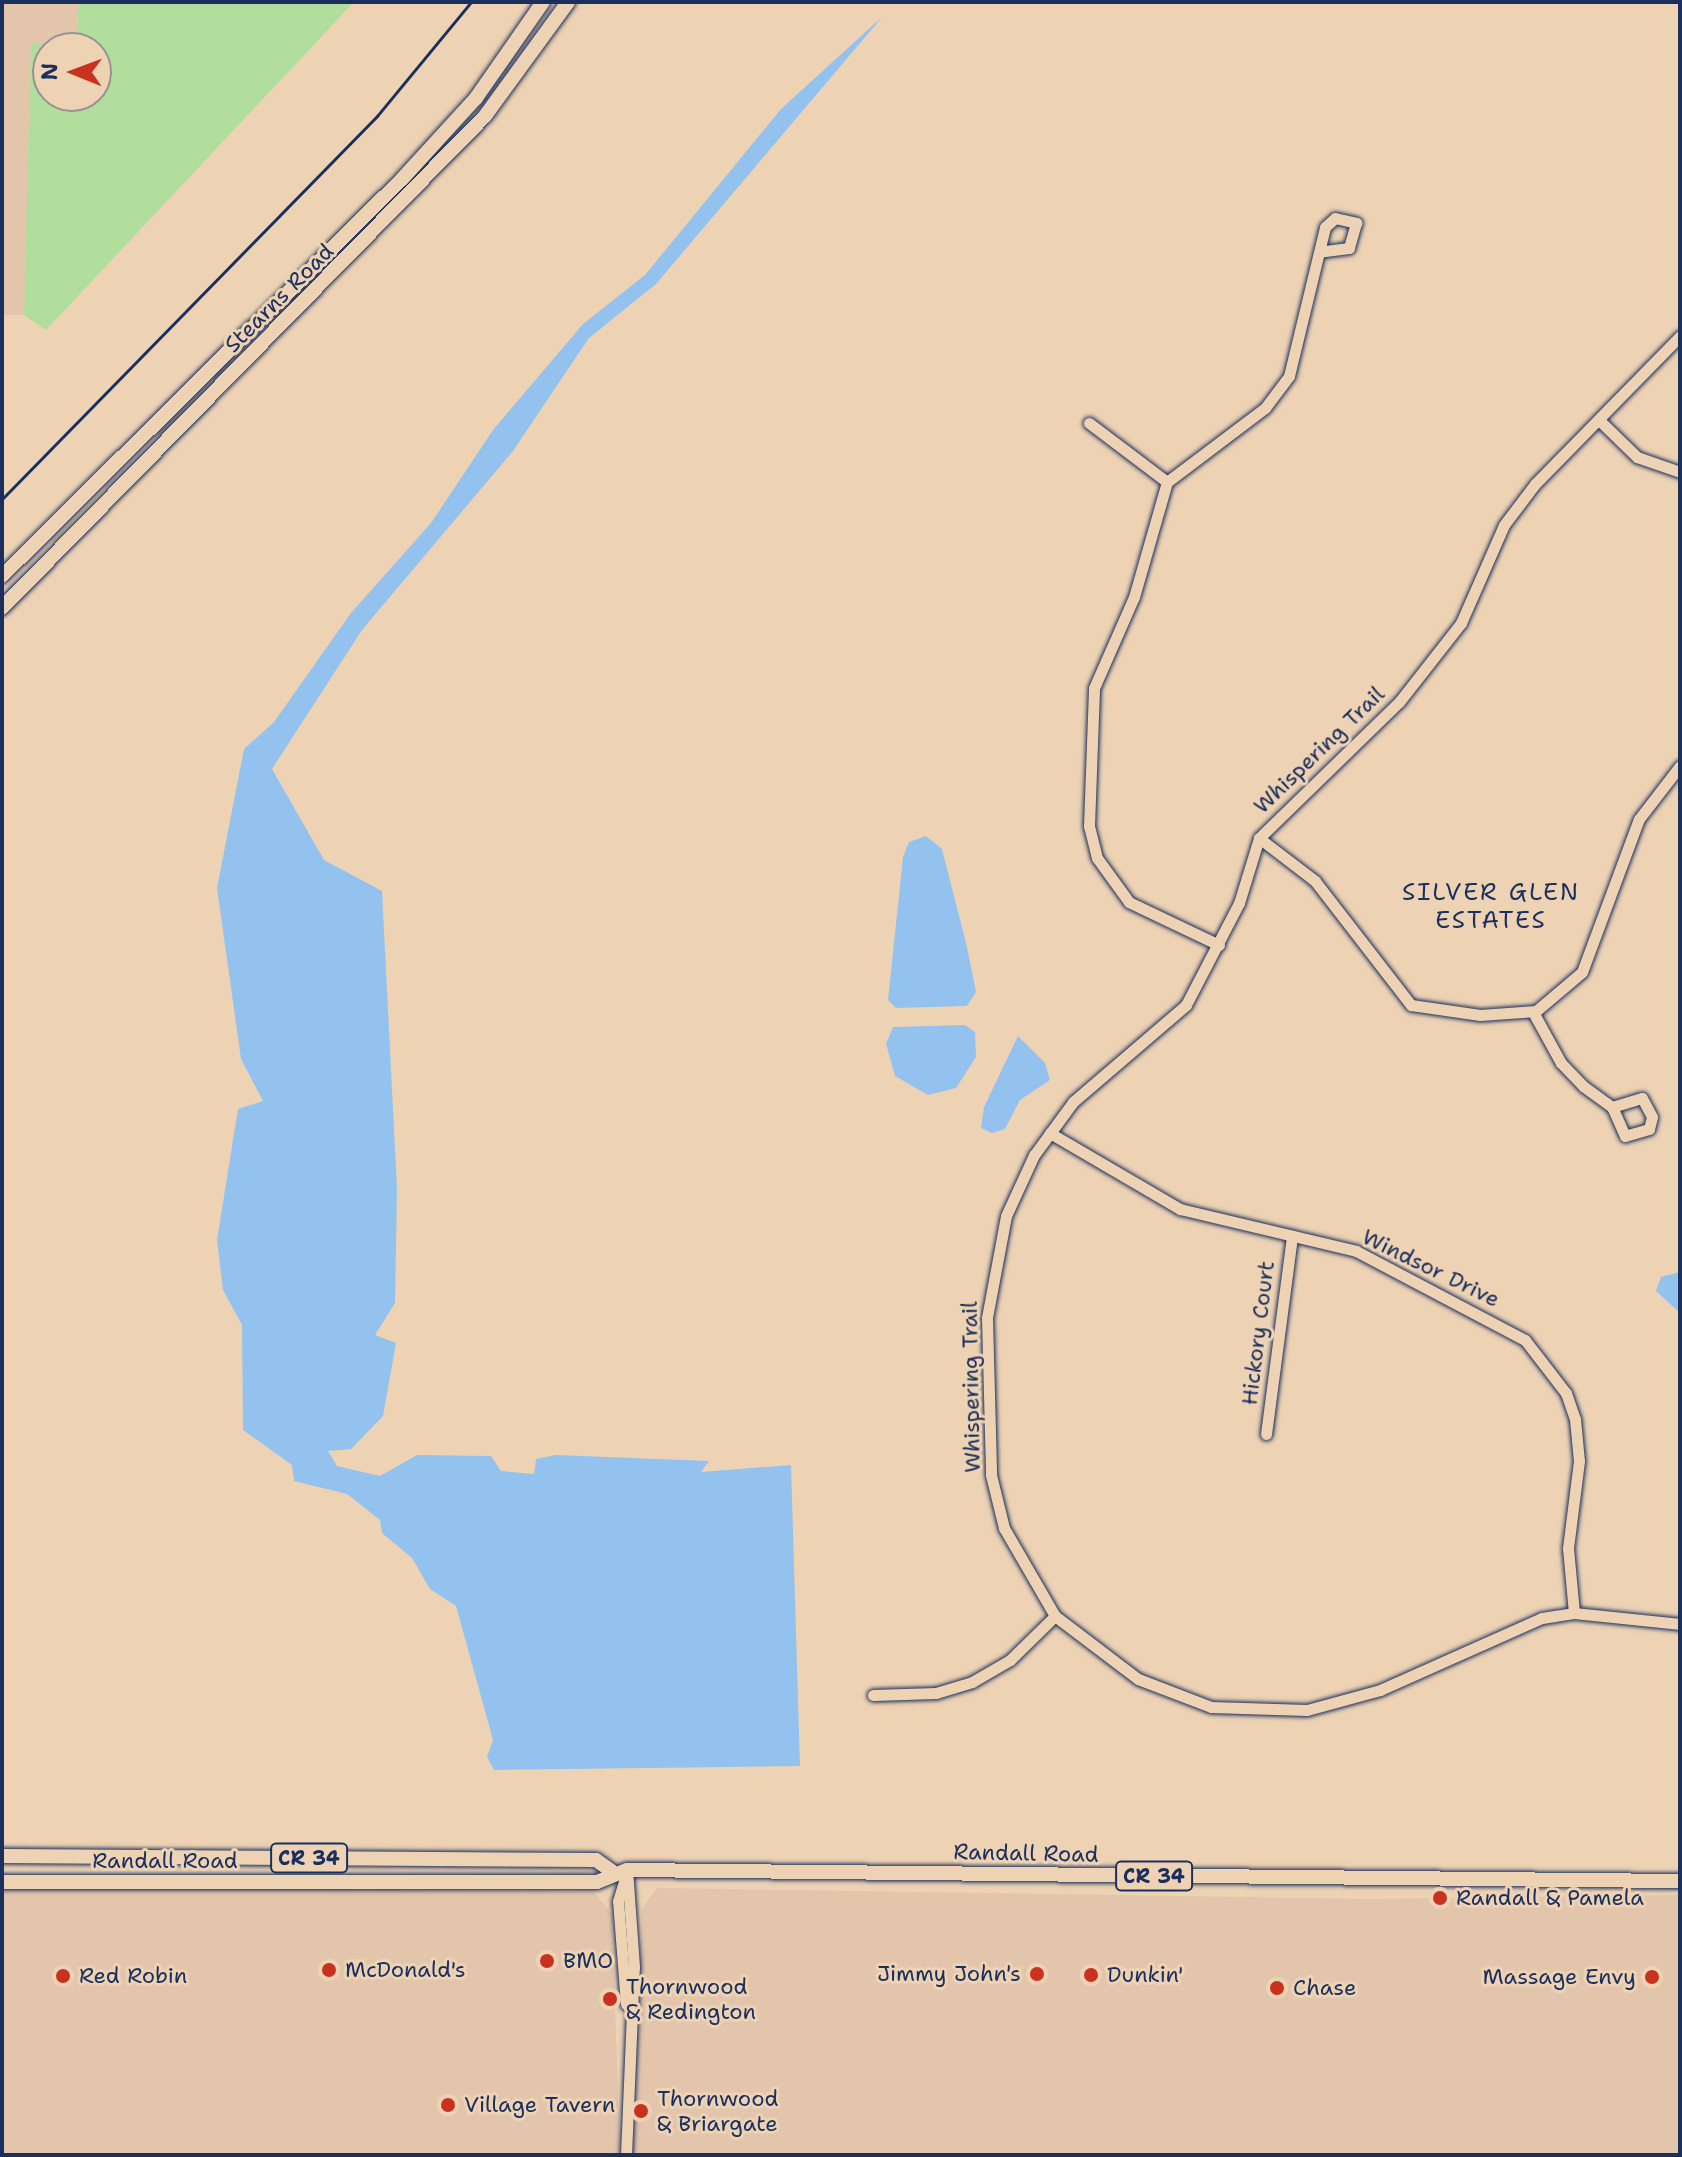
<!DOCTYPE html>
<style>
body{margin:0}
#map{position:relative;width:1682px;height:2157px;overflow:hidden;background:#edd3b4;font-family:"Shantell Sans",sans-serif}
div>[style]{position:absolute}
.built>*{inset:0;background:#e2c5ab}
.green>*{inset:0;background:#b1de9d}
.water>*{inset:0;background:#94c2ee}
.roads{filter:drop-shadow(0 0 2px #1b2f5e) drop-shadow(0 0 2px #1b2f5e)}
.minor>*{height:11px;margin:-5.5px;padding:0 5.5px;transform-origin:5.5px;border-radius:5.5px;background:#edd3b4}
.major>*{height:14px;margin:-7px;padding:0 7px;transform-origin:7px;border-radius:7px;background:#edd3b4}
.rail>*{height:3px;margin:-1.5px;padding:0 1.5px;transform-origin:1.5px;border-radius:1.5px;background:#1b2f5e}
.dots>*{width:22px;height:22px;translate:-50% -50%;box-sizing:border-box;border:4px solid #edd3b4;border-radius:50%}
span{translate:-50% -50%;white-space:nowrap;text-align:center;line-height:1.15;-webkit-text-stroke:6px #edd3b4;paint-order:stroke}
.shield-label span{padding:2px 6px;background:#edd3b4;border:2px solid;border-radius:6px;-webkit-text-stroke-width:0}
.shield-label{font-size:20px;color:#1b2f5e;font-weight:700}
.street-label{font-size:22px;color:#1b2f5e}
.poi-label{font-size:22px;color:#1b2f5e}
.left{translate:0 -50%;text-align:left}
.right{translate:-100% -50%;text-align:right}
.neighbourhood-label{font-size:24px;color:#1b2f5e;letter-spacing:2px}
.frame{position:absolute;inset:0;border:4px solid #1b2f5e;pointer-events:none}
.north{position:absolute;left:32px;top:32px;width:80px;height:80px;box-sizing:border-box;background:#edd3b4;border:2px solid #999192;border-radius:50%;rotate:271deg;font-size:22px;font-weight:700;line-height:32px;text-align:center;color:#1b2f5e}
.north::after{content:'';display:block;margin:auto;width:28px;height:36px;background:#c8321e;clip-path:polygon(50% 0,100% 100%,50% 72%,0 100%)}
</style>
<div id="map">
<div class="built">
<div style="clip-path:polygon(2px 2px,78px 2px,77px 45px,31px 44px,24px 315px,2px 315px)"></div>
<div style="clip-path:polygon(2px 1886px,594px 1892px,612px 1914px,620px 2155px,2px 2155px)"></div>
<div style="clip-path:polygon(657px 1888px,1368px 1899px,1680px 1895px,1680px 2155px,632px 2155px,642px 1909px)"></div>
</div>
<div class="green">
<div style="clip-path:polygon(evenodd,78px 2px,354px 2px,46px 330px,24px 315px,31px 44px,77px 44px,78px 2px,48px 48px,96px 48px,96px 96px,48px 96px,48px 48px)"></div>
</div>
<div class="water">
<div style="clip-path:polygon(883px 16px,656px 284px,589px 338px,513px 451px,362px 630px,272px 769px,324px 860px,382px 891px,397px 1189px,395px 1303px,375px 1335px,396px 1343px,383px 1416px,351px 1449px,328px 1451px,337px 1466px,380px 1476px,417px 1455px,491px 1456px,501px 1471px,534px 1474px,536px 1459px,556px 1455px,709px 1461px,701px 1472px,791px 1465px,800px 1766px,494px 1770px,487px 1757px,493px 1740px,456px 1606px,430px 1589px,412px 1558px,382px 1533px,380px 1520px,347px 1494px,294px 1481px,292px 1465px,243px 1430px,242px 1325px,223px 1290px,217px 1240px,238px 1109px,263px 1101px,241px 1059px,217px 888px,244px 749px,274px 722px,351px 613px,431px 523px,493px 430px,583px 324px,645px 275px,781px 109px)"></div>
<div style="clip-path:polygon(926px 836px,942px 849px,967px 947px,976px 992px,967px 1006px,896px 1008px,888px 1000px,903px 857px,909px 842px)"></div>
<div style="clip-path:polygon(965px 1025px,975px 1032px,976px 1057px,956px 1088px,928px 1095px,895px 1076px,886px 1044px,893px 1027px)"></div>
<div style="clip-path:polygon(1018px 1036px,1045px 1063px,1050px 1080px,1020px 1100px,1005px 1129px,992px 1133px,981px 1128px,984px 1107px)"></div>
<div style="clip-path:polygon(1680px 1272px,1680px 1313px,1656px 1291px,1661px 1277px)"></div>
</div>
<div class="roads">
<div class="minor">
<div style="left:1680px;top:336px;width:207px;rotate:134.4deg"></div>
<div style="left:1535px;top:484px;width:51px;rotate:127.1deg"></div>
<div style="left:1504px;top:525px;width:107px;rotate:113.7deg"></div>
<div style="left:1461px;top:623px;width:100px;rotate:128.1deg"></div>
<div style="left:1399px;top:702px;width:195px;rotate:135.8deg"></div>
<div style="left:1259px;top:838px;width:68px;rotate:107.1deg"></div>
<div style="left:1239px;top:903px;width:115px;rotate:117.5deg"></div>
<div style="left:1186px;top:1005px;width:149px;rotate:139.4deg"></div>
<div style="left:1073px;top:1102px;width:66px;rotate:126.3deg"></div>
<div style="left:1034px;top:1155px;width:67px;rotate:114.7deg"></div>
<div style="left:1006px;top:1216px;width:104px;rotate:100.6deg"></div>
<div style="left:987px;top:1318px;width:157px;rotate:88.5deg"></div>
<div style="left:991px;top:1475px;width:55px;rotate:76.2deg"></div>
<div style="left:1004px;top:1528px;width:102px;rotate:59.9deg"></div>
<div style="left:1055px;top:1616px;width:104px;rotate:37.2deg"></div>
<div style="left:1138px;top:1679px;width:78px;rotate:21deg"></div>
<div style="left:1211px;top:1707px;width:96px;rotate:1.8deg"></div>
<div style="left:1307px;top:1710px;width:76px;rotate:-15.3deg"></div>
<div style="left:1380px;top:1690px;width:177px;rotate:-24deg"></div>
<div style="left:1542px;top:1618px;width:32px;rotate:-9deg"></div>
<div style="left:1574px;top:1613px;width:107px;rotate:5.9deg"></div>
<div style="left:1600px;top:421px;width:52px;rotate:44.2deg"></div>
<div style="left:1637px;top:457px;width:46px;rotate:19.2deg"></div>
<div style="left:1089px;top:423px;width:98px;rotate:37.1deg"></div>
<div style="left:1259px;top:838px;width:71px;rotate:37.5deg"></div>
<div style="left:1315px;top:881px;width:157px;rotate:52.3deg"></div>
<div style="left:1411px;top:1005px;width:70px;rotate:8.2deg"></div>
<div style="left:1480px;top:1015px;width:56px;rotate:-4.1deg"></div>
<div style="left:1536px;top:1011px;width:60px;rotate:-40.3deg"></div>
<div style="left:1582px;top:972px;width:163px;rotate:-69.6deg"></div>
<div style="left:1639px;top:819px;width:67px;rotate:-52.3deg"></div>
<div style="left:1219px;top:945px;width:100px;rotate:-154.5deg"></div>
<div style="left:1129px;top:902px;width:54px;rotate:-126deg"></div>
<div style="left:1097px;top:858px;width:33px;rotate:-104deg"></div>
<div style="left:1089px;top:826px;width:138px;rotate:-87.9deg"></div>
<div style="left:1094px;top:688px;width:99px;rotate:-66.3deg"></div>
<div style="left:1134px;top:597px;width:120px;rotate:-74deg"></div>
<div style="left:1167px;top:482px;width:123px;rotate:-37.1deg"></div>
<div style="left:1265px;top:408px;width:40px;rotate:-53deg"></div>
<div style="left:1289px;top:376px;width:153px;rotate:-76.4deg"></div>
<div style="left:1325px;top:227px;width:13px;rotate:-42deg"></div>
<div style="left:1335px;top:218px;width:22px;rotate:13deg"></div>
<div style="left:1356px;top:223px;width:26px;rotate:106deg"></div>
<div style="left:1349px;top:248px;width:26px;rotate:173deg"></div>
<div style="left:1533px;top:1012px;width:58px;rotate:61.2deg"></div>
<div style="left:1561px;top:1063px;width:32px;rotate:46deg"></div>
<div style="left:1583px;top:1086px;width:36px;rotate:36deg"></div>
<div style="left:1612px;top:1107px;width:31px;rotate:-17deg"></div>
<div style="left:1642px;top:1098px;width:21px;rotate:62deg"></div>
<div style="left:1652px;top:1117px;width:12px;rotate:104deg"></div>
<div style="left:1649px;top:1129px;width:25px;rotate:164deg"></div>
<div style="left:1625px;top:1136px;width:32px;rotate:-114deg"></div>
<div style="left:1050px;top:1133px;width:151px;rotate:30.3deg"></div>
<div style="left:1180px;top:1209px;width:181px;rotate:13.4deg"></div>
<div style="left:1356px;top:1251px;width:191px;rotate:27.8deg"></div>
<div style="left:1525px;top:1340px;width:67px;rotate:52.3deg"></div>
<div style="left:1566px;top:1393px;width:28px;rotate:71deg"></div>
<div style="left:1575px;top:1419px;width:42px;rotate:84.6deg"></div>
<div style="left:1579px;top:1461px;width:88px;rotate:97.2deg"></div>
<div style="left:1568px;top:1548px;width:65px;rotate:84.7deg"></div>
<div style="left:1266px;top:1434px;width:200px;rotate:-82.5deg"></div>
<div style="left:873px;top:1695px;width:63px;rotate:-1.8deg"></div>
<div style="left:936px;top:1693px;width:38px;rotate:-17deg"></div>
<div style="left:972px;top:1682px;width:44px;rotate:-30.1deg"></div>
<div style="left:1010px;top:1660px;width:63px;rotate:-44.4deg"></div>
<div style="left:626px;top:2004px;width:103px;rotate:-94.4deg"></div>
<div style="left:618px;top:1901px;width:31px;rotate:-73deg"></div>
<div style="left:626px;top:2155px;width:188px;rotate:-87.6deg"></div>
<div style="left:634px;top:1967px;width:97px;rotate:-94.1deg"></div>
</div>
<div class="major">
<div style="left:2px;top:576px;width:564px;rotate:-44.78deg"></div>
<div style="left:402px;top:179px;width:110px;rotate:-47.6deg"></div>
<div style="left:476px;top:98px;width:117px;rotate:-55.1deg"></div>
<div style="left:2px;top:608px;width:689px;rotate:-45.53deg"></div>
<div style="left:485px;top:116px;width:141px;rotate:-53.9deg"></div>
<div style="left:2px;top:1856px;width:594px;rotate:0.39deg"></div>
<div style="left:596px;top:1860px;width:19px;rotate:35deg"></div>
<div style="left:2px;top:1882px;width:595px"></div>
<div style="left:597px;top:1882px;width:32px;rotate:-22deg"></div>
<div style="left:627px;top:1870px;width:1053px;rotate:0.6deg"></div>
</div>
</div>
<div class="rail">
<div style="left:2px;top:499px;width:536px;rotate:-45.6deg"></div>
<div style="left:377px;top:116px;width:148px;rotate:-50.5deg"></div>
</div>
<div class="dots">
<div style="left:1440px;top:1898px;background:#c8321e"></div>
<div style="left:547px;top:1961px;background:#c8321e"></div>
<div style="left:329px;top:1970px;background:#c8321e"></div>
<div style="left:1037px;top:1974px;background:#c8321e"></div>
<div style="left:1091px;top:1975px;background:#c8321e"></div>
<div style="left:63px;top:1976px;background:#c8321e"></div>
<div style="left:1652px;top:1977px;background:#c8321e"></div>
<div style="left:1277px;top:1988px;background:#c8321e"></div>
<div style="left:610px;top:1999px;background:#c8321e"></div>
<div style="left:448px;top:2105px;background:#c8321e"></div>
<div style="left:641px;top:2111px;background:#c8321e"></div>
</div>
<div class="shield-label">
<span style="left:309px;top:1858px">CR 34</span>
<span style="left:1154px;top:1876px">CR 34</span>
</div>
<div class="street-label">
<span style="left:279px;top:298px;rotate:-45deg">Stearns Road</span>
<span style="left:1319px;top:750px;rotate:-44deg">Whispering Trail</span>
<span style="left:1431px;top:1268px;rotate:26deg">Windsor Drive</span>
<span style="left:1258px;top:1333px;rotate:-83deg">Hickory Court</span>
<span style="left:971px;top:1387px;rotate:-91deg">Whispering Trail</span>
<span style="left:1026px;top:1853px;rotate:1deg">Randall Road</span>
<span style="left:165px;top:1861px">Randall Road</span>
</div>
<div class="poi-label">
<span class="left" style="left:1456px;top:1898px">Randall &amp; Pamela</span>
<span class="left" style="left:563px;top:1961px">BMO</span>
<span class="left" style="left:345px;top:1970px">McDonald's</span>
<span class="right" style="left:1021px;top:1974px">Jimmy John's</span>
<span class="left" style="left:1107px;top:1975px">Dunkin'</span>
<span class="left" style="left:79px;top:1976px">Red Robin</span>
<span class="right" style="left:1636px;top:1977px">Massage Envy</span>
<span class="left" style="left:626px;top:1999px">Thornwood<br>&amp; Redington</span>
<span class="left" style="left:1293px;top:1988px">Chase</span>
<span class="left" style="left:657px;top:2111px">Thornwood<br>&amp; Briargate</span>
<span class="left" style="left:464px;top:2105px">Village Tavern</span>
</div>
<div class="neighbourhood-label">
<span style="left:1491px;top:907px">SILVER GLEN<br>ESTATES</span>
</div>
<div class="frame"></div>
<div class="north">N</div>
</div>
